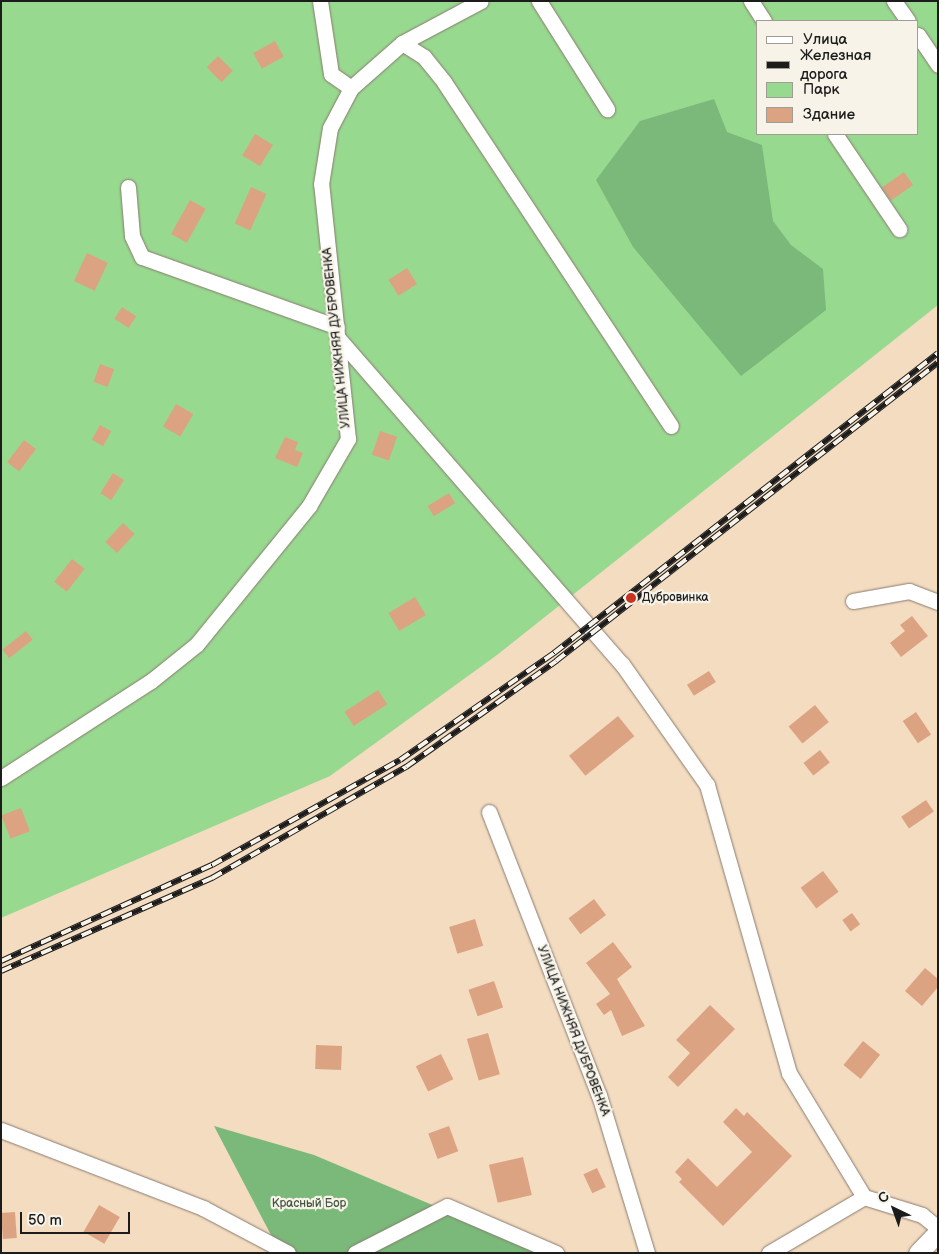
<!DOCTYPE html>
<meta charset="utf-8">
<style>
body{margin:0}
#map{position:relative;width:939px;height:1254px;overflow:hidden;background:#f4dcc1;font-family:"Balsamiq Sans",sans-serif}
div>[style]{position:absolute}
.green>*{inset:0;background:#98d990}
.forest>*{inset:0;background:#7ab97a}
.building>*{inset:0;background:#dca382;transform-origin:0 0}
.roads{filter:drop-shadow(0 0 1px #887c6e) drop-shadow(0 0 1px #887c6e)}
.minor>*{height:15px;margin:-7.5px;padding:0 7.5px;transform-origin:7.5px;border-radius:7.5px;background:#fff}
.major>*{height:19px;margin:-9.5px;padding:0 9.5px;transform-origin:9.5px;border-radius:9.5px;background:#fff}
.rail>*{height:5.5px;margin-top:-2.75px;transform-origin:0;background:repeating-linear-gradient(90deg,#f7f3e8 0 11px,#1c1c1c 0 22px);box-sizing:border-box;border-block:1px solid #1c1c1c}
.dots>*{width:14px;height:14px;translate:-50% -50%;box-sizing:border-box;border:2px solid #f7f3e8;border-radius:50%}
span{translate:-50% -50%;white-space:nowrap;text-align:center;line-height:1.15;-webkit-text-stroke:4.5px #f7f3e8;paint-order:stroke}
.street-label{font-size:12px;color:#1c1c1c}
.poi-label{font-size:12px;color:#1c1c1c}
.left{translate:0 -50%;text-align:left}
.park-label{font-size:12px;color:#41553f}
.frame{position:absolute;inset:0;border:2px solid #1c1c1c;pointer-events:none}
.legend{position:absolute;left:756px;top:20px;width:162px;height:115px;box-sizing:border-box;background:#f7f3e8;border:1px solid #9f9d96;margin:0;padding:6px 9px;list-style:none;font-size:15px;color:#1c1c1c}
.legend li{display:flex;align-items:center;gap:10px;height:25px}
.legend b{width:25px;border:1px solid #9f9d96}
.north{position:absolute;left:869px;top:1184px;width:50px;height:50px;-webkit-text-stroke:4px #f7f3e8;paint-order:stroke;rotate:318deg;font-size:14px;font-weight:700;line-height:20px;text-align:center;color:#1c1c1c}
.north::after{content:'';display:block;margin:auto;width:18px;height:22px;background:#1c1c1c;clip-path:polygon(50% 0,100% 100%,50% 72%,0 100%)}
.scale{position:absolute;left:20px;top:1212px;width:110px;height:22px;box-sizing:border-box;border:2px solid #1c1c1c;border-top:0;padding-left:6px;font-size:15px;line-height:18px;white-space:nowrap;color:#1c1c1c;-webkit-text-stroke:4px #f7f3e8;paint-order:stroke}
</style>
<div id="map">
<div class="green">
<div style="clip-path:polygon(evenodd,1px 1px,938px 1px,938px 305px,497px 655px,330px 776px,1px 918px,1px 1px,758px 21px,918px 21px,918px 134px,758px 134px,758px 21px)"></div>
</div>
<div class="forest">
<div style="clip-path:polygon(714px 99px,727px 132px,762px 145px,773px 221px,791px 245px,823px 269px,826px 310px,741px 376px,633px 247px,596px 180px,640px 121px)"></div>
<div style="clip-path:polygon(214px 1126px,314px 1155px,546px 1253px,293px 1253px,271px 1235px)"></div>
</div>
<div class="building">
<div style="left:275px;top:41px;width:18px;height:25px;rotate:61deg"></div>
<div style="left:218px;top:56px;width:21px;height:16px;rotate:45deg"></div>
<div style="left:255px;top:134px;width:21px;height:25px;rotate:31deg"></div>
<div style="left:904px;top:172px;width:16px;height:27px;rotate:55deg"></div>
<div style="left:251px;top:187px;width:17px;height:40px;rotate:24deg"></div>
<div style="left:190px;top:200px;width:18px;height:39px;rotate:29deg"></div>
<div style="left:87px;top:253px;width:23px;height:31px;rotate:25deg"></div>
<div style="left:407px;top:268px;width:19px;height:22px;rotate:58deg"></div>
<div style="left:122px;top:307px;width:17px;height:14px;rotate:33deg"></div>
<div style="left:100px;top:364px;width:15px;height:19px;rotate:20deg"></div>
<div style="left:176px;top:404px;width:20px;height:26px;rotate:30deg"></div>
<div style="left:100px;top:425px;width:13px;height:17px;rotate:29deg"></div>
<div style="left:380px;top:431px;width:18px;height:25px;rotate:19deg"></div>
<div style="clip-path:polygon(285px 437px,298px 442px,295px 450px,303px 453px,297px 467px,275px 458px)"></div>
<div style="left:24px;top:440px;width:15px;height:28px;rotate:37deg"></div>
<div style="left:113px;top:473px;width:13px;height:24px;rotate:32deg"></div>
<div style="left:449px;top:493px;width:12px;height:25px;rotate:59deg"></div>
<div style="left:123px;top:523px;width:16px;height:26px;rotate:43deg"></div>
<div style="left:72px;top:559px;width:16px;height:29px;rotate:38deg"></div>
<div style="left:415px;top:597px;width:21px;height:31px;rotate:59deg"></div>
<div style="clip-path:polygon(912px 616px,928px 636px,901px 657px,890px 643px,905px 631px,900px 625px)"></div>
<div style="left:26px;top:631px;width:11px;height:30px;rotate:52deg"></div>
<div style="left:709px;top:671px;width:13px;height:26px;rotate:58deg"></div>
<div style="left:378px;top:690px;width:17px;height:40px;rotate:57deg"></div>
<div style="left:815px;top:705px;width:22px;height:34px;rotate:51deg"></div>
<div style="left:916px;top:712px;width:27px;height:16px;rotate:56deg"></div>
<div style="left:618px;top:716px;width:26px;height:63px;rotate:51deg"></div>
<div style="left:820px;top:750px;width:16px;height:21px;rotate:52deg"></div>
<div style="left:926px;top:800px;width:14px;height:30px;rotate:56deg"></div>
<div style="left:21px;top:808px;width:25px;height:21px;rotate:69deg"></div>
<div style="left:823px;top:871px;width:26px;height:28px;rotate:53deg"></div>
<div style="left:594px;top:899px;width:20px;height:32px;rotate:53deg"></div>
<div style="left:852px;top:913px;width:14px;height:12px;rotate:54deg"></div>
<div style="left:475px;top:919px;width:28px;height:27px;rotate:73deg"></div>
<div style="clip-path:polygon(613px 942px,632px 967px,617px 979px,645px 1026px,622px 1036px,611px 1010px,604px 1015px,596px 1004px,610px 994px,586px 963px)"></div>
<div style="clip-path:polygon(925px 968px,938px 979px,938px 987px,922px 1006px,905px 991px)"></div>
<div style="left:494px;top:981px;width:28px;height:27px;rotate:71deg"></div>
<div style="clip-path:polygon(710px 1005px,735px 1029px,678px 1087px,668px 1077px,690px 1053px,676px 1040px)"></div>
<div style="left:488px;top:1033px;width:43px;height:22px;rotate:74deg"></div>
<div style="left:863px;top:1041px;width:22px;height:31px;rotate:39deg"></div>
<div style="left:316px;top:1045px;width:26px;height:24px;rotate:2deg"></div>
<div style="left:441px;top:1054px;width:28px;height:28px;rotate:64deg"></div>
<div style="clip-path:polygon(736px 1108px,744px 1116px,747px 1112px,792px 1156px,723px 1226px,679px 1182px,682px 1179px,675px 1172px,688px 1158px,717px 1187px,752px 1152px,723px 1122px)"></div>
<div style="left:449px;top:1126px;width:27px;height:22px;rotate:70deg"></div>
<div style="left:523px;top:1157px;width:39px;height:35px;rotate:77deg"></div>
<div style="left:597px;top:1168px;width:21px;height:15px;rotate:65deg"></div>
<div style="left:99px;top:1205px;width:24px;height:31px;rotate:30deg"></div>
<div style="left:15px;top:1212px;width:26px;height:14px;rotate:86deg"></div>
</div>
<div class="roads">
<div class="minor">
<div style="left:320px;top:1px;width:74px;rotate:81.4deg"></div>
<div style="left:331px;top:74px;width:24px;rotate:35deg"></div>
<div style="left:539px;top:1px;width:128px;rotate:57.8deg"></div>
<div style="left:751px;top:1px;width:24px;rotate:57deg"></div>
<div style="left:894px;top:1px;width:24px;rotate:55deg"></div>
<div style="left:918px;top:35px;width:36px;rotate:56deg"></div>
<div style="left:402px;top:43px;width:26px;rotate:32deg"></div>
<div style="left:424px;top:57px;width:32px;rotate:51deg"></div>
<div style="left:444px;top:82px;width:412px;rotate:56.6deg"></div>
<div style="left:835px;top:134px;width:115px;rotate:56deg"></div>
<div style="left:128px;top:187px;width:49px;rotate:85.3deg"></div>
<div style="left:132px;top:236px;width:23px;rotate:65deg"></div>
<div style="left:142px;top:257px;width:207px;rotate:19.7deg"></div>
<div style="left:339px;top:339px;width:431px;rotate:49deg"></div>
<div style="left:622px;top:664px;width:148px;rotate:54.9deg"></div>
<div style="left:707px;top:785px;width:299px;rotate:74.1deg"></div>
<div style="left:789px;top:1073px;width:145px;rotate:58.8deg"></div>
<div style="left:853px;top:601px;width:57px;rotate:-10.1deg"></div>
<div style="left:909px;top:591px;width:31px;rotate:21deg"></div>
<div style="left:1px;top:778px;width:179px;rotate:-32.9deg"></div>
<div style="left:151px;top:681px;width:59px;rotate:-38.8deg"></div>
<div style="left:197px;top:644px;width:178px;rotate:-50.9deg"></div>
<div style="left:309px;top:506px;width:78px;rotate:-59.8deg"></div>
<div style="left:348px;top:439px;width:256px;rotate:-96deg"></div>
<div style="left:321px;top:184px;width:57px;rotate:-80.9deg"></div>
<div style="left:330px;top:128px;width:45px;rotate:-62.3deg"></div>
<div style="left:351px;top:88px;width:68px;rotate:-41.4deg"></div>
<div style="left:402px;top:43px;width:89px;rotate:-28deg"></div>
<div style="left:489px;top:812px;width:304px;rotate:68.8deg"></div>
<div style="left:599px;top:1095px;width:165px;rotate:73.1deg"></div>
<div style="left:1px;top:1130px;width:217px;rotate:21.1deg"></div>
<div style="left:203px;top:1208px;width:96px;rotate:27.9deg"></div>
<div style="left:355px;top:1253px;width:103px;rotate:-27.1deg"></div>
<div style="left:447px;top:1206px;width:119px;rotate:23.3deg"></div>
<div style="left:769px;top:1253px;width:110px;rotate:-30.5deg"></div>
<div style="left:864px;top:1197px;width:61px;rotate:17.2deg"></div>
<div style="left:922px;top:1215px;width:21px;rotate:39deg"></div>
</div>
<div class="major">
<div style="left:918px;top:1253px;width:29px;rotate:-46deg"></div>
</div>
</div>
<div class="rail">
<div style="left:1px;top:961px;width:232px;rotate:-24.5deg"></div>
<div style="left:212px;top:865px;width:215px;rotate:-29.2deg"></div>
<div style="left:400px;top:760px;width:188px;rotate:-34.8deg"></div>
<div style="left:554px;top:653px;width:487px;rotate:-38deg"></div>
<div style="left:1px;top:971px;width:231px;rotate:-23.8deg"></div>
<div style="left:212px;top:878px;width:224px;rotate:-29.8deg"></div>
<div style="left:406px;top:767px;width:184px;rotate:-35.2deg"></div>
<div style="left:556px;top:661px;width:484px;rotate:-38deg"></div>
</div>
<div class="dots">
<div style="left:631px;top:598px;background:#c8321e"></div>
</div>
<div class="street-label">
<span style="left:337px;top:338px;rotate:-96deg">УЛИЦА НИЖНЯЯ ДУБРОВЕНКА</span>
<span style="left:573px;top:1031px;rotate:69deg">УЛИЦА НИЖНЯЯ ДУБРОВЕНКА</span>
</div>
<div class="poi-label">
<span class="left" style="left:642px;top:598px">Дубровинка</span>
</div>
<div class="park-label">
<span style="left:309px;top:1204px">Красный Бор</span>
</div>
<div class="frame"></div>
<ul class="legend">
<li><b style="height:6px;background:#fff"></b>Улица</li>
<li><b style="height:6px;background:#1c1c1c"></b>Железная дорога</li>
<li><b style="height:14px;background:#98d990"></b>Парк</li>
<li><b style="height:14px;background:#dca382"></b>Здание</li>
</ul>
<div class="north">С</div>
<div class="scale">50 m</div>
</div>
